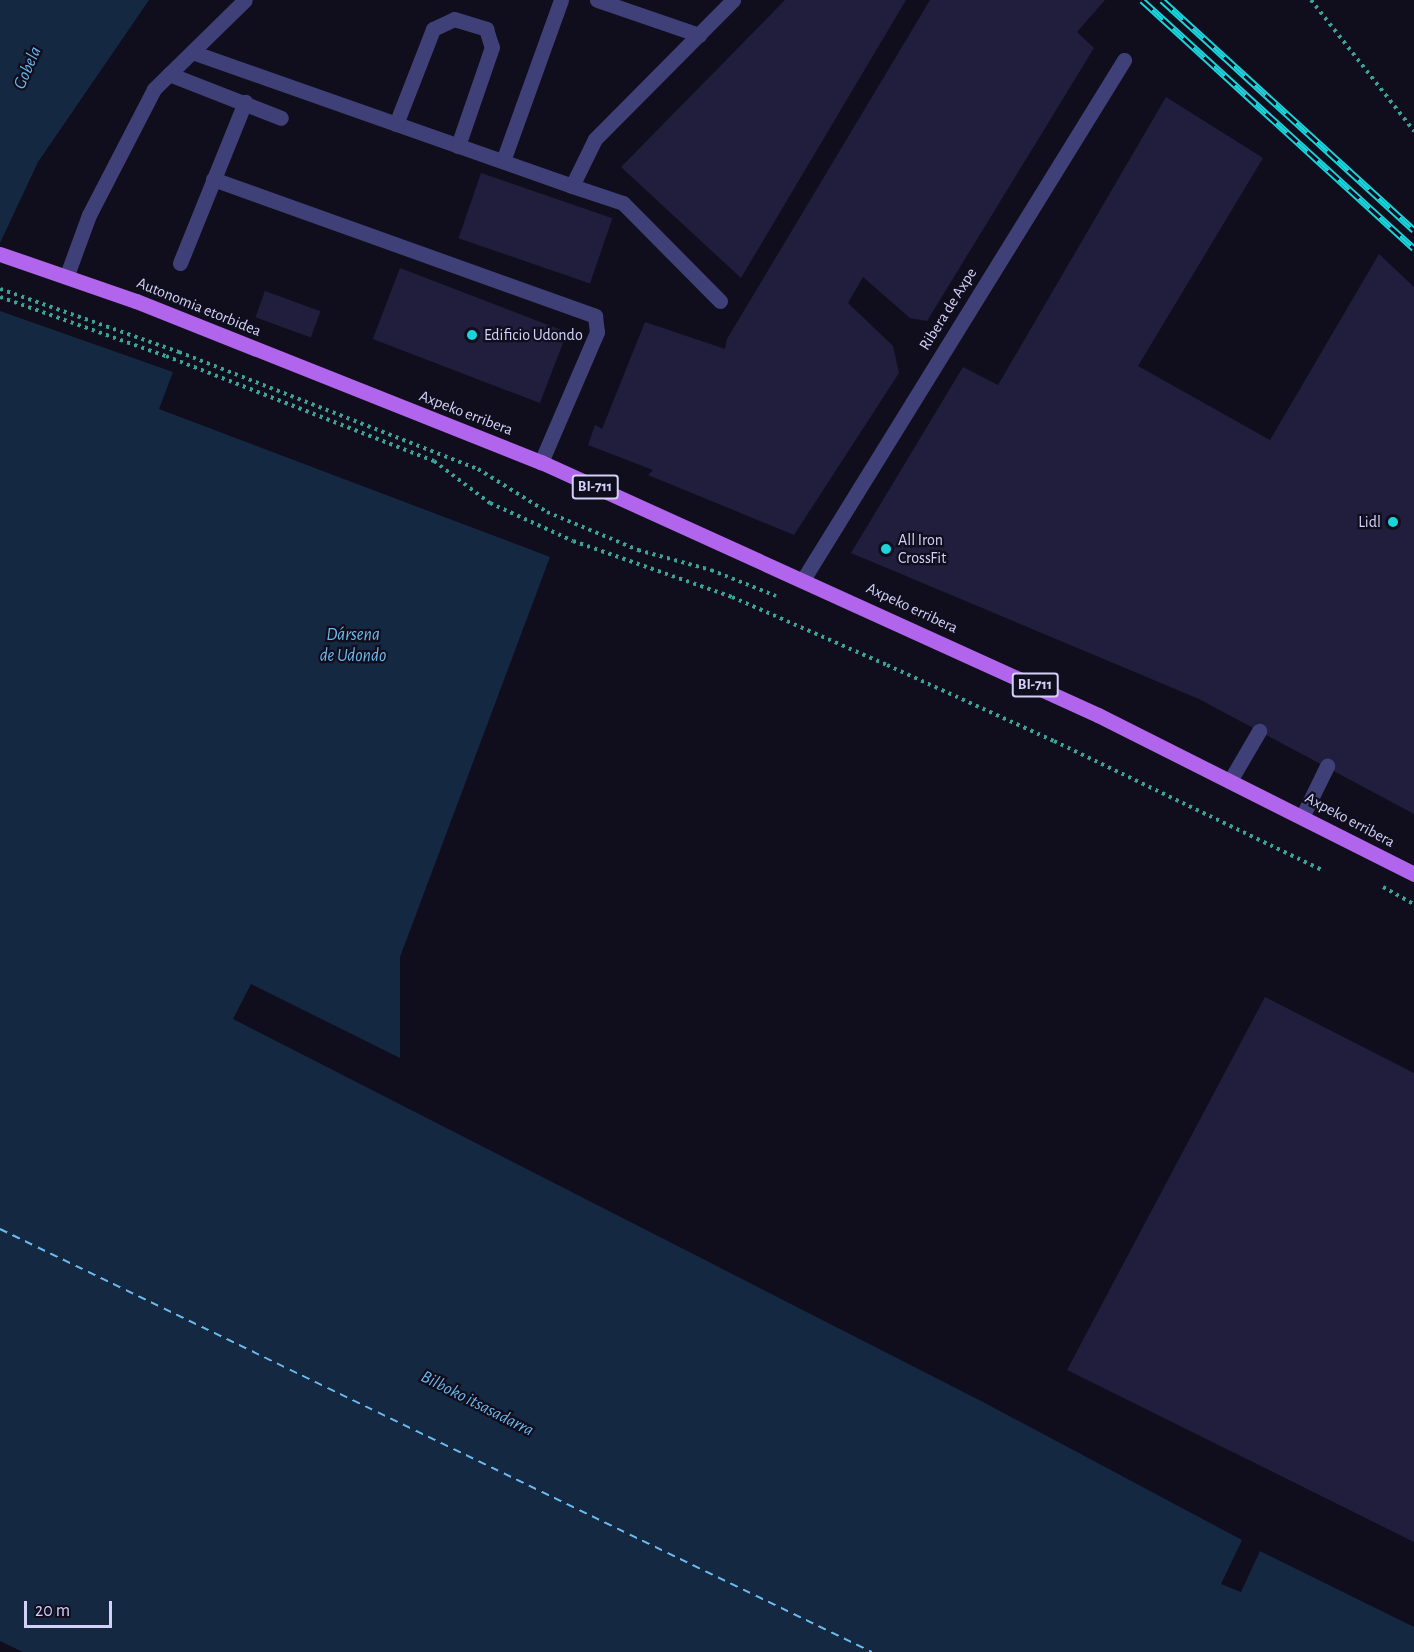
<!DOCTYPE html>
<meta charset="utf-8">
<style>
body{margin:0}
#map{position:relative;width:1414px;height:1652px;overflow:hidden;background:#100e1d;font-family:"Alegreya Sans",sans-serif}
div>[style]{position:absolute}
.water>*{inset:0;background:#142841}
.ferry>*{height:1.5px;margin-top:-0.75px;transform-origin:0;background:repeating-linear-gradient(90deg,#6bb9ed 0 8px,transparent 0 14px)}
.building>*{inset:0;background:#211d3c;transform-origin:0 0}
.path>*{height:4px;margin-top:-2px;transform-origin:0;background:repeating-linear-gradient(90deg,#3ca296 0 3px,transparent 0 7.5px)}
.service>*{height:15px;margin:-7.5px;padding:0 7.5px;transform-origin:7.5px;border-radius:7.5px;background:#3f4077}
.minor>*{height:15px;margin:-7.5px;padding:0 7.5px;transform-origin:7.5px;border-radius:7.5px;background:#3f4077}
.primary>*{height:15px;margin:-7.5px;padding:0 7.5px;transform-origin:7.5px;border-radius:7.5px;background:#b165ec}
.rail>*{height:7px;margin-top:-3.5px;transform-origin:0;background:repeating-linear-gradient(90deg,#100e1d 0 14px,#1bd3db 0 28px);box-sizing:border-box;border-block:2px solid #1bd3db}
.dots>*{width:16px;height:16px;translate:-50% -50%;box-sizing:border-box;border:3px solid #100e1d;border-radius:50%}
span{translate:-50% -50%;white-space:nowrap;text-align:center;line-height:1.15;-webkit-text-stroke:4.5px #100e1d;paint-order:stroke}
.shield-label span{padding:2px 4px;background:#100e1d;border:2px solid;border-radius:4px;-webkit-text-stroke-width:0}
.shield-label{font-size:15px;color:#d3d0f9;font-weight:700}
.street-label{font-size:16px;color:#d3d0f9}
.poi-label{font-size:16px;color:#d3d0f9}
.left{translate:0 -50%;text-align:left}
.right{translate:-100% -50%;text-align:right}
.water-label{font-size:18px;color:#6bb9ed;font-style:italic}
.scale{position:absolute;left:24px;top:1601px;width:88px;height:27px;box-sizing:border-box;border:3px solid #d3d0f9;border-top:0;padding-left:8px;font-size:18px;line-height:21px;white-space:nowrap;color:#d3d0f9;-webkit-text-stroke:4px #100e1d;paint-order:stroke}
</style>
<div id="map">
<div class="water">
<div style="clip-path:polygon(0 0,149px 0,38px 162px,0 243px)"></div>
<div style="clip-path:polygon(0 311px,173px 372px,159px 409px,550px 557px,400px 957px,400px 1058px,251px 984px,233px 1019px,983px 1402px,1242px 1540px,1221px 1584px,1241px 1592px,1260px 1551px,1414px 1627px,1414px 1652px,23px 1652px,0 1641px)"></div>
</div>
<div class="ferry">
<div style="left:0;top:1229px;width:969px;rotate:25.88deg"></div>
</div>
<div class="building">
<div style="clip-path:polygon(785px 0,906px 0,741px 278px,621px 167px)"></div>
<div style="clip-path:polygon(930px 0,1105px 0,1077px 32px,1094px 48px,927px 321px,910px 318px,863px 277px,848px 303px,893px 346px,899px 373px,794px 535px,648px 475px,653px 470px,588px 445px,595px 425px,602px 429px,645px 322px,725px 349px,727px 339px)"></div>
<div style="clip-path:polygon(1166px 97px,1263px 158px,1138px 366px,1270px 440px,1379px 254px,1414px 287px,1414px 814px,1199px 699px,851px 553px,963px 367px,998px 385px)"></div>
<div style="left:481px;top:173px;width:139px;height:69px;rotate:19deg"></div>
<div style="left:400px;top:268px;width:179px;height:76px;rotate:21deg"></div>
<div style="left:265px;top:291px;width:59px;height:28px;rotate:20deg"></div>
<div style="clip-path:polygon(1265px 997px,1414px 1073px,1414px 1542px,1067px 1370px)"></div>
</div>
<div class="path">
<div style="left:1311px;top:0;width:167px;rotate:51.8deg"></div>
<div style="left:0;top:289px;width:190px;rotate:19.4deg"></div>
<div style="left:179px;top:352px;width:321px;rotate:21.4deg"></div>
<div style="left:478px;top:469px;width:81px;rotate:31.9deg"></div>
<div style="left:547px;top:512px;width:99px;rotate:22.7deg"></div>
<div style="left:638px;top:550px;width:76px;rotate:15.3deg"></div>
<div style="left:711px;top:570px;width:70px;rotate:21.8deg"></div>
<div style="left:0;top:297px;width:176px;rotate:19.6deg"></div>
<div style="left:166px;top:356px;width:288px;rotate:21.4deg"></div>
<div style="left:434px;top:461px;width:70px;rotate:36.9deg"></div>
<div style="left:490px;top:503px;width:91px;rotate:24.6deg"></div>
<div style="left:573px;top:541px;width:169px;rotate:19.4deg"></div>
<div style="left:732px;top:597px;width:169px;rotate:23.7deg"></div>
<div style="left:887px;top:665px;width:183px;rotate:24.5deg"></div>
<div style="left:1054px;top:741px;width:300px;rotate:25.7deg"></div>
<div style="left:1383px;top:887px;width:35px;rotate:29deg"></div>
</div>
<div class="service">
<div style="left:597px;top:0;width:108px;rotate:18.9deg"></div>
<div style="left:192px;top:52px;width:403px;rotate:19.4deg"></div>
<div style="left:169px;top:74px;width:120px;rotate:21.4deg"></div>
<div style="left:396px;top:124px;width:102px;rotate:-68.7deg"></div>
<div style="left:433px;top:29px;width:23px;rotate:-25deg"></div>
<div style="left:454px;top:19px;width:34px;rotate:17deg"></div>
<div style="left:486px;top:29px;width:19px;rotate:72deg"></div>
<div style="left:492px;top:47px;width:105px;rotate:109deg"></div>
<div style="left:503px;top:161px;width:171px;rotate:-70.2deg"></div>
<div style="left:213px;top:179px;width:406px;rotate:19.7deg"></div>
<div style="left:595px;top:316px;width:16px;rotate:83deg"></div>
<div style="left:597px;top:332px;width:142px;rotate:113.3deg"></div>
<div style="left:180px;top:263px;width:174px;rotate:-68deg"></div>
<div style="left:67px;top:275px;width:64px;rotate:-69.9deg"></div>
<div style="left:89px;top:215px;width:142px;rotate:-62.7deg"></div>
<div style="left:154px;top:89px;width:127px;rotate:-44.4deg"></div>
<div style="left:720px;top:301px;width:138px;rotate:-134.7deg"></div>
<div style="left:623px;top:203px;width:54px;rotate:-161.6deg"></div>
<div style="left:572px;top:186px;width:52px;rotate:-63.9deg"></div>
<div style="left:595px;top:139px;width:196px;rotate:-45.2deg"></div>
<div style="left:1231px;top:779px;width:56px;rotate:-59.7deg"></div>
<div style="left:1303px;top:815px;width:55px;rotate:-63.9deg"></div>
</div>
<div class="minor">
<div style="left:804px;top:578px;width:609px;rotate:-58.29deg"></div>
</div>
<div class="primary">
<div style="left:0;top:254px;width:144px;rotate:19.1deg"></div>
<div style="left:136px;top:301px;width:436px;rotate:21.7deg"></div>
<div style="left:541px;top:462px;width:612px;rotate:24.43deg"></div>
<div style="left:1098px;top:715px;width:354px;rotate:26.7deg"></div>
</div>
<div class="rail">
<div style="left:1142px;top:0;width:368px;rotate:42.4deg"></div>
<div style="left:1162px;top:0;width:341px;rotate:42.4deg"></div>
</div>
<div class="dots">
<div style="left:472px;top:335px;background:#1bd3db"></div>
<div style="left:1393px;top:522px;background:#1bd3db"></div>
<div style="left:886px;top:549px;background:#1bd3db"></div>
</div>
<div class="shield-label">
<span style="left:595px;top:487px">BI-711</span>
<span style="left:1035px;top:685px">BI-711</span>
</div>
<div class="street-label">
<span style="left:199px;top:307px;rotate:22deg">Autonomia etorbidea</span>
<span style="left:948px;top:309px;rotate:-58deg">Ribera de Axpe</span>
<span style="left:466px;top:413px;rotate:21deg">Axpeko erribera</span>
<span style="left:912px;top:608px;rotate:25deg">Axpeko erribera</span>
<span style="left:1350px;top:820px;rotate:28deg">Axpeko erribera</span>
</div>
<div class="poi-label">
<span class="left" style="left:484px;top:335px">Edificio Udondo</span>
<span class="right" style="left:1381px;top:522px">Lidl</span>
<span class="left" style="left:898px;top:549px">All Iron<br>CrossFit</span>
</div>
<div class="water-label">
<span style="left:28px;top:68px;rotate:-67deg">Gobela</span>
<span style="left:353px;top:646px">Dársena<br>de Udondo</span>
<span style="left:477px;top:1404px;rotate:27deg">Bilboko itsasadarra</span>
</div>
<div class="scale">20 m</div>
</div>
